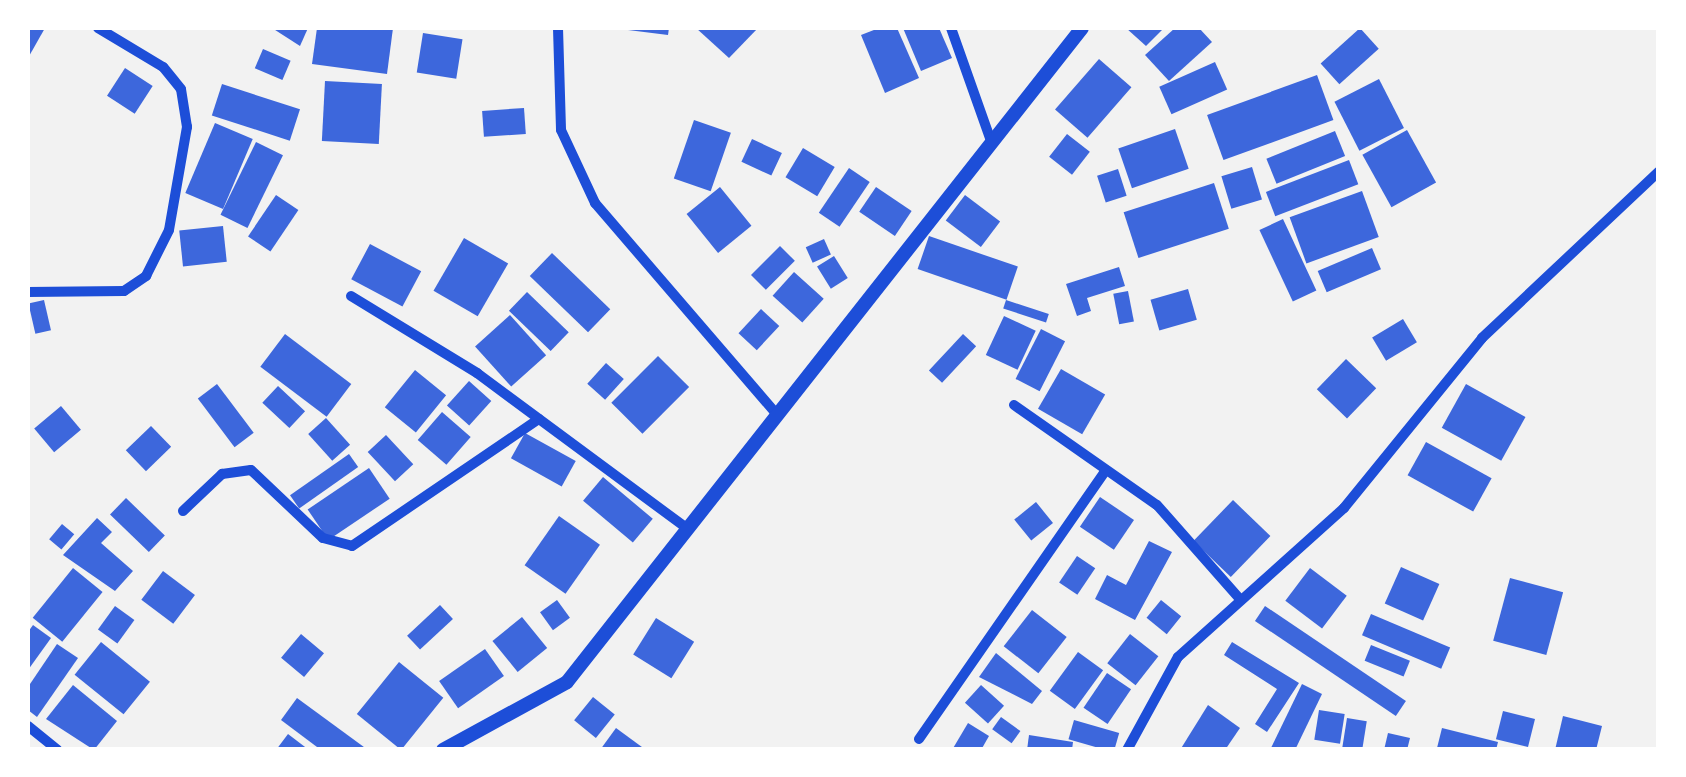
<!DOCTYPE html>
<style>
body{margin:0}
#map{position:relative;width:1686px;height:777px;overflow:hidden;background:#f2f2f2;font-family:"Fira Sans",sans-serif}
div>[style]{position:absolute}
.building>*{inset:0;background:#3d67dc;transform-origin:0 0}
.minor>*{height:10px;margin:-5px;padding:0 5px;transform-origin:5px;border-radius:5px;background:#1d4ed8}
.tertiary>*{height:14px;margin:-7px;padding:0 7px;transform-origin:7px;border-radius:7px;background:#1d4ed8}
span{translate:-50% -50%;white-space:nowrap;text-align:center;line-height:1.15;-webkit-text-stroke:10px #fff;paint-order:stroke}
.frame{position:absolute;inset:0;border:30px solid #fff;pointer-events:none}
</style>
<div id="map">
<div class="building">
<div style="clip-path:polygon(28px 28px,45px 28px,28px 58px)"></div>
<div style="clip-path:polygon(272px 28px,308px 28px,300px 46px)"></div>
<div style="clip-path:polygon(317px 28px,393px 28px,387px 74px,312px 64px)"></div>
<div style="clip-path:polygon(612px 28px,669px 28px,668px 35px)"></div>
<div style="clip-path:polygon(696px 28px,758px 28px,729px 58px)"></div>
<div style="clip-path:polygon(879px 28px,897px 28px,919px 78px,885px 93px,861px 35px)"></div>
<div style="clip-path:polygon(903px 28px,939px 28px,952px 58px,921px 71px)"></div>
<div style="clip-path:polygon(1126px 28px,1164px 28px,1146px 46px)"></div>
<div style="clip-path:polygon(1175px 28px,1199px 28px,1212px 42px,1169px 81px,1145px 55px)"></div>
<div style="left:1360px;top:28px;width:28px;height:53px;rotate:48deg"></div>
<div style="left:423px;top:33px;width:40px;height:40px;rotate:9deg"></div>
<div style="left:263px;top:49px;width:30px;height:21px;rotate:23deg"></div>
<div style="left:1099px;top:59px;width:43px;height:67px;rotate:41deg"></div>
<div style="left:1215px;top:62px;width:30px;height:61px;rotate:66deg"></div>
<div style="left:125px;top:68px;width:33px;height:33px;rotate:33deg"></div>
<div style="left:1317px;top:75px;width:48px;height:117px;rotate:70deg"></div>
<div style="left:1379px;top:79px;width:55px;height:50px;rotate:63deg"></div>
<div style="left:325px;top:81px;width:57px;height:60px;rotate:3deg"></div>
<div style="left:222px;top:84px;width:82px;height:33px;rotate:18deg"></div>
<div style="left:524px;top:108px;width:26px;height:42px;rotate:86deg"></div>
<div style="left:694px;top:120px;width:39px;height:62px;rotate:19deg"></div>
<div style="left:215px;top:123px;width:41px;height:76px;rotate:23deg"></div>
<div style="left:1175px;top:129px;width:42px;height:60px;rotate:71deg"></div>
<div style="left:1407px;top:130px;width:60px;height:51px;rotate:61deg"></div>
<div style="left:1335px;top:131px;width:27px;height:74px;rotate:68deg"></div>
<div style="left:1067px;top:134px;width:29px;height:29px;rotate:38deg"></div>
<div style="left:752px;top:139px;width:33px;height:25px;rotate:25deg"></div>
<div style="left:256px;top:142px;width:30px;height:81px;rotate:26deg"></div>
<div style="left:803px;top:148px;width:37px;height:34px;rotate:31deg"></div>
<div style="left:1349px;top:160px;width:26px;height:89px;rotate:69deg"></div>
<div style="left:1252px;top:167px;width:34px;height:32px;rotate:73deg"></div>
<div style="left:849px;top:168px;width:25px;height:54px;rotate:34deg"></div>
<div style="left:1118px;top:169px;width:28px;height:22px;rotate:72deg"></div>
<div style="left:1214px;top:183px;width:48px;height:95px;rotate:72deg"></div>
<div style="left:720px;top:187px;width:50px;height:43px;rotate:51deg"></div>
<div style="left:876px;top:187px;width:43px;height:30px;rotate:34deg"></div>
<div style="left:1362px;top:191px;width:49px;height:77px;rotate:70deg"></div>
<div style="left:276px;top:195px;width:27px;height:50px;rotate:34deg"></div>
<div style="left:965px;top:195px;width:44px;height:32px;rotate:37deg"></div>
<div style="left:1283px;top:219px;width:79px;height:26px;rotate:65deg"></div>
<div style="left:223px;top:226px;width:36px;height:44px;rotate:84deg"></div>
<div style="left:929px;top:236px;width:94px;height:35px;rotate:19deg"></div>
<div style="left:464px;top:238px;width:51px;height:61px;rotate:30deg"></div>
<div style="left:824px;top:239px;width:17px;height:20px;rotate:66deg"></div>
<div style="left:370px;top:244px;width:58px;height:40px;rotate:28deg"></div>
<div style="left:780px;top:246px;width:21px;height:41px;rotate:45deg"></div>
<div style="left:1372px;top:248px;width:23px;height:59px;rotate:67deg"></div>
<div style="left:552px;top:253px;width:81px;height:32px;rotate:44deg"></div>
<div style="left:834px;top:256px;width:26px;height:20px;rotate:58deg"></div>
<div style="clip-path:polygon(1119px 267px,1125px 286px,1087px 298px,1091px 311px,1077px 316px,1066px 284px)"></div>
<div style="left:794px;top:272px;width:40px;height:32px;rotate:42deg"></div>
<div style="left:1188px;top:289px;width:32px;height:39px;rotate:74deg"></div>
<div style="left:1128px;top:291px;width:31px;height:15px;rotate:79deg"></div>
<div style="left:527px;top:292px;width:58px;height:26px;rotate:44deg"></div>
<div style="left:44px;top:300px;width:31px;height:16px;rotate:77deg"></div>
<div style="left:1006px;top:300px;width:45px;height:9px;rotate:18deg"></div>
<div style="left:761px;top:309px;width:25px;height:33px;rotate:43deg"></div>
<div style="left:510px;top:315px;width:54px;height:47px;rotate:48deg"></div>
<div style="left:1004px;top:316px;width:35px;height:43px;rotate:25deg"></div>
<div style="left:1403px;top:319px;width:27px;height:36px;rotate:59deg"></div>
<div style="left:1041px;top:329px;width:27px;height:56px;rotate:27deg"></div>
<div style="left:285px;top:334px;width:83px;height:41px;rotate:37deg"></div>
<div style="left:963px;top:334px;width:18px;height:50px;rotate:43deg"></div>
<div style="left:658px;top:356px;width:44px;height:66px;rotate:45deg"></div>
<div style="left:1346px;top:359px;width:42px;height:42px;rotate:44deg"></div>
<div style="left:606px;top:363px;width:24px;height:28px;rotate:42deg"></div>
<div style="left:1061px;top:369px;width:51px;height:46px;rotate:30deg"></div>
<div style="left:415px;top:370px;width:40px;height:48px;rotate:39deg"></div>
<div style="left:469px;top:381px;width:30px;height:33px;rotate:42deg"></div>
<div style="left:217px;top:384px;width:61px;height:24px;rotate:53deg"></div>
<div style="left:1466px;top:384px;width:68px;height:50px;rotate:29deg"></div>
<div style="left:278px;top:386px;width:37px;height:23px;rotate:43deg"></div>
<div style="left:61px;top:406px;width:31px;height:35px;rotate:50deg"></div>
<div style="left:442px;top:412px;width:38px;height:37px;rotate:41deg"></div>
<div style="left:326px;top:418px;width:36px;height:24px;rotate:48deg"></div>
<div style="left:151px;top:426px;width:29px;height:35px;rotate:46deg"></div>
<div style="left:525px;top:433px;width:58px;height:29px;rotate:29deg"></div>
<div style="left:386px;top:435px;width:40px;height:25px;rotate:47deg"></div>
<div style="left:1426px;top:442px;width:75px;height:38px;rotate:29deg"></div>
<div style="left:349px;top:454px;width:16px;height:72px;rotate:55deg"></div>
<div style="left:369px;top:468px;width:37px;height:74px;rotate:56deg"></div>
<div style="left:603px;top:477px;width:65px;height:31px;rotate:40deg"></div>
<div style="left:1100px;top:497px;width:41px;height:36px;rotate:34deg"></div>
<div style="left:126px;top:498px;width:54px;height:23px;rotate:44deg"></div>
<div style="left:1233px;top:500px;width:52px;height:57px;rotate:44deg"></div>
<div style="left:1036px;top:502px;width:27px;height:28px;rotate:51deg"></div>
<div style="left:559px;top:516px;width:50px;height:60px;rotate:35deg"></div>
<div style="clip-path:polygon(97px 518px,112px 532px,101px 543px,133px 571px,115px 591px,63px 555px)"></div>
<div style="left:62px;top:524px;width:16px;height:20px;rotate:40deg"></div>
<div style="clip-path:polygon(1149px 541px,1172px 552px,1135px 620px,1095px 599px,1107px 575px,1126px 585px)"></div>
<div style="left:1077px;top:556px;width:22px;height:32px;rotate:34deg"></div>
<div style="left:1401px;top:567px;width:42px;height:40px;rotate:24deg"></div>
<div style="left:73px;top:568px;width:38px;height:64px;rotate:39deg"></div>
<div style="left:1310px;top:568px;width:46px;height:41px;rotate:37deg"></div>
<div style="left:163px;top:571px;width:40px;height:36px;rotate:37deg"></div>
<div style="left:1510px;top:578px;width:55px;height:65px;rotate:15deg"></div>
<div style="left:557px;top:600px;width:22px;height:21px;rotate:54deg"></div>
<div style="left:1161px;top:600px;width:26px;height:23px;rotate:39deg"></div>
<div style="left:440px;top:605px;width:19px;height:45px;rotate:47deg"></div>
<div style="left:115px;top:606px;width:24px;height:29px;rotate:36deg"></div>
<div style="left:1265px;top:606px;width:170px;height:18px;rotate:34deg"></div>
<div style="left:1032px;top:610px;width:44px;height:46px;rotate:38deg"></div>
<div style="left:1371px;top:614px;width:86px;height:23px;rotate:23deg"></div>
<div style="left:522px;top:617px;width:40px;height:38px;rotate:51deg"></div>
<div style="left:656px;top:618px;width:45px;height:43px;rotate:32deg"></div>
<div style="clip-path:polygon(33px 625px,51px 638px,28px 670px,28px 632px)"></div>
<div style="left:301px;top:634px;width:30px;height:31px;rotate:40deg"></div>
<div style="left:1130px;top:634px;width:36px;height:37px;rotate:38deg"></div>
<div style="left:101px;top:642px;width:63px;height:42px;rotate:39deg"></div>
<div style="clip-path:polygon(1232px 642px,1299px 683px,1267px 732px,1255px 724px,1277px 689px,1224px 655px)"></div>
<div style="clip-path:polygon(57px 644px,78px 658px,37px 717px,28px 710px,28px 687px)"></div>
<div style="left:1371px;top:645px;width:42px;height:17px;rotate:22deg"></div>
<div style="left:485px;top:649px;width:33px;height:56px;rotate:55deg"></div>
<div style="left:1078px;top:652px;width:31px;height:48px;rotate:36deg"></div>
<div style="clip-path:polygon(996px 653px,1042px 691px,1032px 704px,979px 677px)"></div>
<div style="left:399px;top:662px;width:57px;height:67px;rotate:39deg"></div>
<div style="left:1107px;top:673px;width:29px;height:42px;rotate:34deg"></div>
<div style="clip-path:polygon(1302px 684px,1322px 694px,1295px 750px,1270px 750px)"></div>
<div style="clip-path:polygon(73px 685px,117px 721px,94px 750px,46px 719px)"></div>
<div style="left:981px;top:685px;width:31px;height:24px;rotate:42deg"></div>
<div style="left:593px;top:697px;width:28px;height:30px;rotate:39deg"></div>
<div style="clip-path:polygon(297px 698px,368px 750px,321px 750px,281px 720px)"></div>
<div style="clip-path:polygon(1208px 705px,1240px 728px,1225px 750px,1180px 750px)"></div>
<div style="left:1319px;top:710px;width:26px;height:30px;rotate:9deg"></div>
<div style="left:1503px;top:711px;width:33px;height:29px;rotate:14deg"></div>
<div style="clip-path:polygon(1563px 716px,1602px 726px,1596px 750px,1555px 750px)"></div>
<div style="left:1001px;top:717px;width:24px;height:15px;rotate:36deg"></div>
<div style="left:1347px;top:718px;width:20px;height:32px;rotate:9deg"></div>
<div style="left:1074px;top:720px;width:47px;height:20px;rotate:16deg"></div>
<div style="clip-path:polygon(968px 723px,989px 736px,981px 750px,952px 750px)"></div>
<div style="clip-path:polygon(616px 728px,646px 750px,600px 750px)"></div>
<div style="clip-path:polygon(1442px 728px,1498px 742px,1496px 750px,1437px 748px)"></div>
<div style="clip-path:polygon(1388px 733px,1410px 738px,1407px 750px,1384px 750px)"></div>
<div style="clip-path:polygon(288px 734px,309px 750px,276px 750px)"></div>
<div style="clip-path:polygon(1029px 735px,1073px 742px,1072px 750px,1027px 750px)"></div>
</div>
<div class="minor">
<div style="left:558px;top:28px;width:102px;rotate:88.3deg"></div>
<div style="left:561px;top:130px;width:81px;rotate:65deg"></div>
<div style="left:595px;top:203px;width:276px;rotate:49.3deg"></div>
<div style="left:951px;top:28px;width:120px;rotate:70.5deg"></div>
<div style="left:28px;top:292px;width:96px;rotate:-0.6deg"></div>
<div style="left:124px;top:291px;width:27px;rotate:-34deg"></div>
<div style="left:146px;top:276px;width:51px;rotate:-63.4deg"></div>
<div style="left:169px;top:230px;width:105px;rotate:-80.1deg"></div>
<div style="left:187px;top:127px;width:38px;rotate:-99deg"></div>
<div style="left:181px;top:89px;width:28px;rotate:-129deg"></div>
<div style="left:163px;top:67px;width:76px;rotate:-149deg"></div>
<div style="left:351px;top:296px;width:148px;rotate:31.4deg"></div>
<div style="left:477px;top:373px;width:262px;rotate:36.5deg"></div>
<div style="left:1014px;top:405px;width:174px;rotate:35deg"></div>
<div style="left:1157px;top:505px;width:125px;rotate:48.6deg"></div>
<div style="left:183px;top:511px;width:54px;rotate:-43.5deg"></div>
<div style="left:222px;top:474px;width:29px;rotate:-8deg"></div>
<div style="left:251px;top:470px;width:99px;rotate:43.4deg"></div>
<div style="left:323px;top:538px;width:30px;rotate:15deg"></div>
<div style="left:352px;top:546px;width:226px;rotate:-34.2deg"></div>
<div style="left:28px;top:726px;width:38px;rotate:39deg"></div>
<div style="left:919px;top:739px;width:326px;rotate:-55.2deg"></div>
<div style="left:1127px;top:750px;width:106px;rotate:-61.3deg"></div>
<div style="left:1178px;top:657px;width:223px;rotate:-41.9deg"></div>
<div style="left:1344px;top:508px;width:219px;rotate:-50.9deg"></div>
<div style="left:1482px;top:338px;width:242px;rotate:-43.3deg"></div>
</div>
<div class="tertiary">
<div style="left:443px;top:750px;width:141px;rotate:-28.7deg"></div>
<div style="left:567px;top:682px;width:832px;rotate:-51.78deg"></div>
</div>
<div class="frame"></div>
</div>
